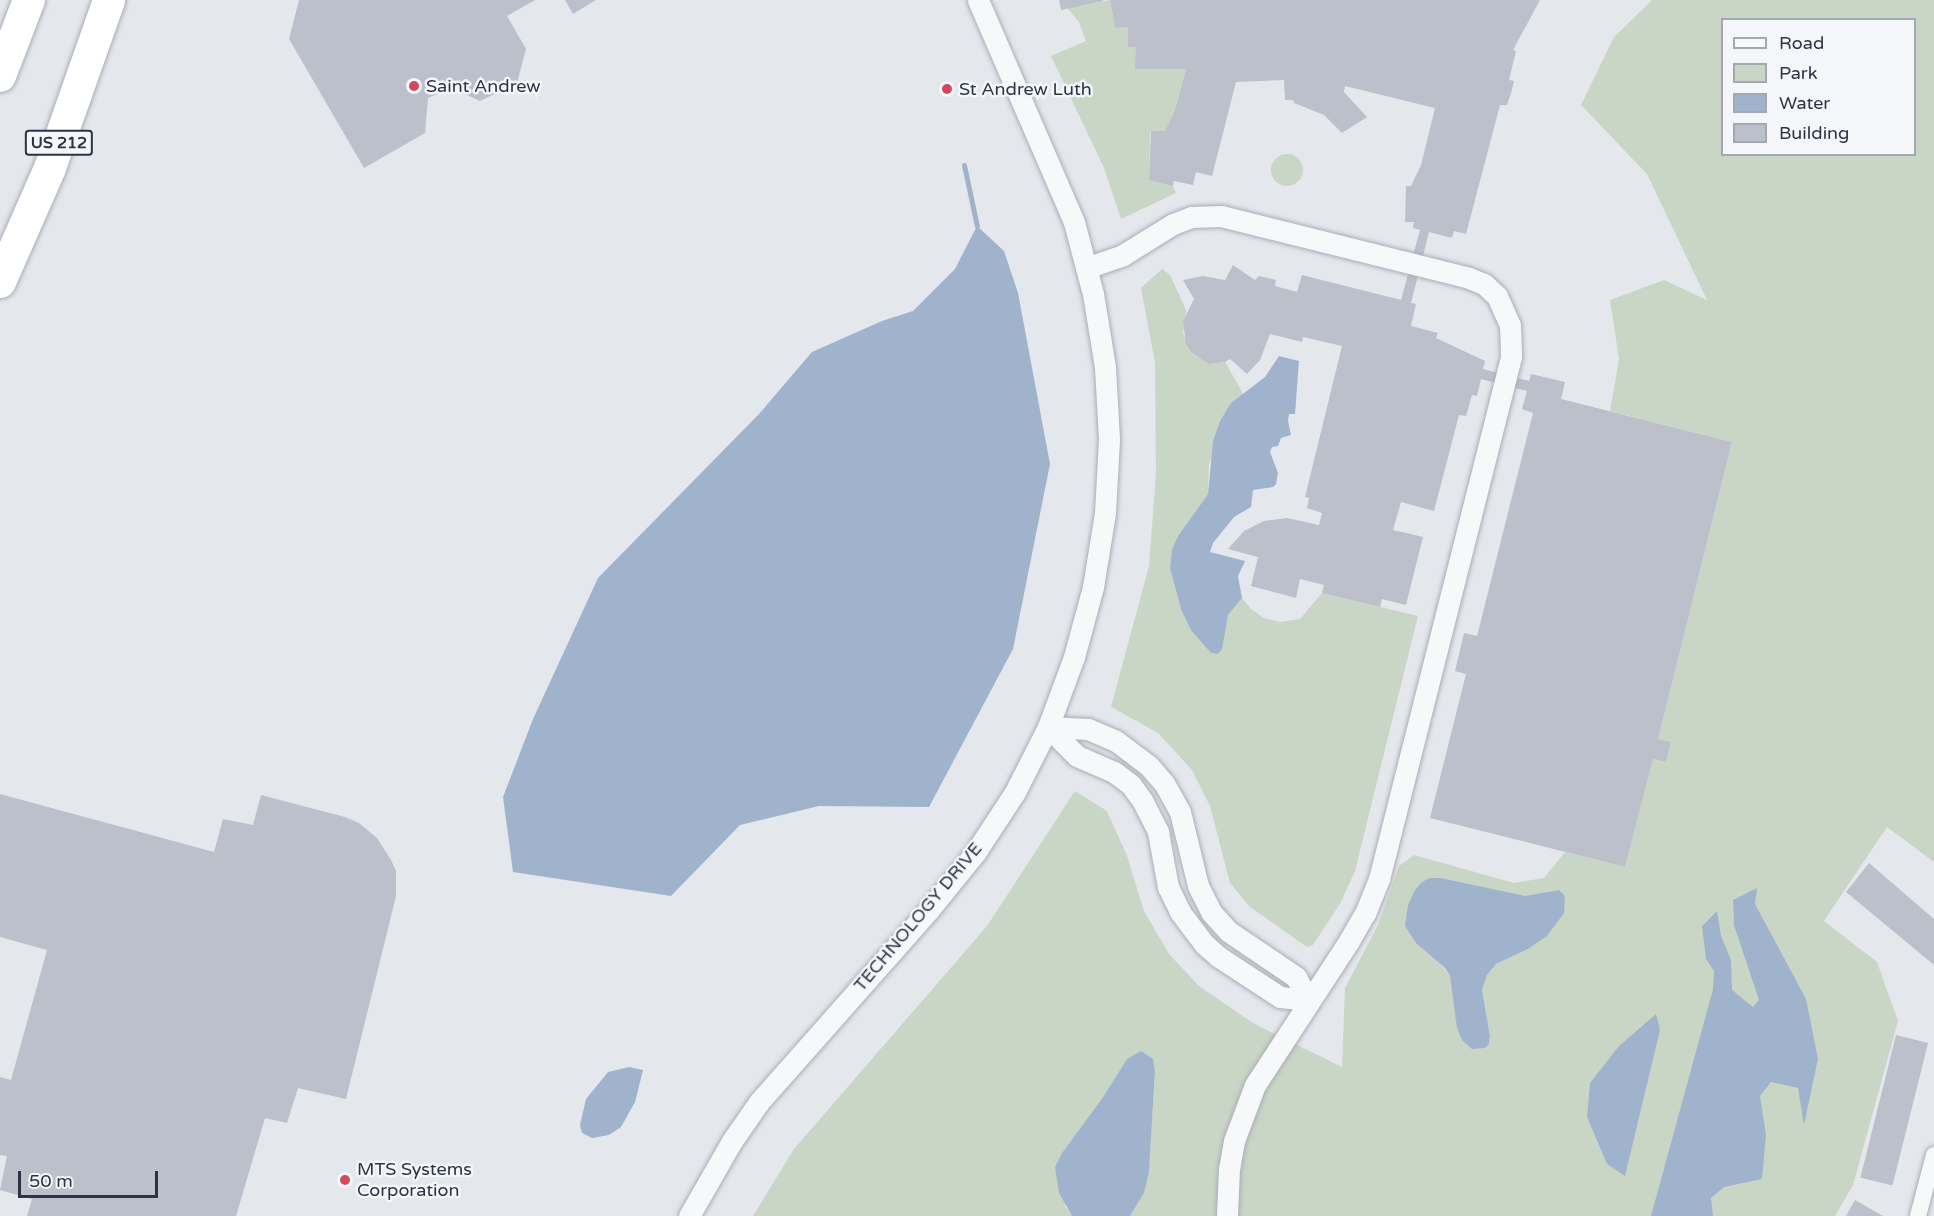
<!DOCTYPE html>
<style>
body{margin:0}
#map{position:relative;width:1934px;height:1216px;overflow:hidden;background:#e4e7ec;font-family:"Varela Round",sans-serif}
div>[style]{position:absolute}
.green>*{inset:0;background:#c9d6c5}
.round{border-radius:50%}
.water>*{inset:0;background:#9fb4cc}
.stream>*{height:5px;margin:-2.5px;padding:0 2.5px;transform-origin:2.5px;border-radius:2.5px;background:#9fb4cc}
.building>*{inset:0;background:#bbc0ca;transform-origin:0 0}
.roads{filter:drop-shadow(0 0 2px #a9aeb7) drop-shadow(0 0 2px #a9aeb7)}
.minor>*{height:16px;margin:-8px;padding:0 8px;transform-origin:8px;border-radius:8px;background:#f7f8fa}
.tertiary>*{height:21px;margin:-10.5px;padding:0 10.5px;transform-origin:10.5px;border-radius:10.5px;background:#f7f8fa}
.motorway>*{height:32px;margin:-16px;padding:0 16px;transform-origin:16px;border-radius:16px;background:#fff}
.dots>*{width:16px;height:16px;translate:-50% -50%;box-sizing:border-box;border:3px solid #f4f6f9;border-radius:50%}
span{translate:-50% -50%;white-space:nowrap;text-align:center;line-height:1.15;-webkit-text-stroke:5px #f4f6f9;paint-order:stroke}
.shield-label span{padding:2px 4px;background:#f4f6f9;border:2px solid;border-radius:4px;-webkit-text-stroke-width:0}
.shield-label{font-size:16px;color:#2b3445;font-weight:700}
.poi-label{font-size:18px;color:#2b3445}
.left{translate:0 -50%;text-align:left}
.street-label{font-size:18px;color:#2b3445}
.legend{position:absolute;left:1721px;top:18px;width:195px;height:138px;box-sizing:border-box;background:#f4f6f9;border:2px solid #a4a8b1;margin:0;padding:8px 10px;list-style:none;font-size:18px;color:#2b3445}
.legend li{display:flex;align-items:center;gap:12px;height:30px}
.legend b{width:30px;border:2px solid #a4a8b1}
.scale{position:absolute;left:18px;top:1171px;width:140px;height:27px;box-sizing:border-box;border:3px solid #2b3445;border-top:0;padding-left:8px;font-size:18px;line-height:21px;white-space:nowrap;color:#2b3445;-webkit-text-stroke:4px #f4f6f9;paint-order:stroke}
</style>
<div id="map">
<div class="green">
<div style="clip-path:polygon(1110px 0,1115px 28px,1128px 27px,1128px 47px,1136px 47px,1136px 69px,1186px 69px,1175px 110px,1165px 131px,1150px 132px,1149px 179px,1173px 186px,1176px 193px,1121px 219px,1104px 168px,1051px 56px,1086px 41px,1079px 22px,1067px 8px)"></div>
<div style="clip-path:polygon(evenodd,1652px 0,1934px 0,1934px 862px,1887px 827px,1824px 921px,1877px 962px,1898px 1021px,1853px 1185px,1835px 1216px,1130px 1216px,1144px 1193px,1149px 1172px,1155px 1071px,1127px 1059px,1103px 1097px,1062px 1153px,1065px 1206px,1072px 1216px,753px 1216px,794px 1149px,987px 926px,1075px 791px,1107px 811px,1127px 856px,1144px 911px,1169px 954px,1199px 986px,1253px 1023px,1342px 1067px,1345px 988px,1378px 925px,1399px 866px,1414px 855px,1514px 883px,1544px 878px,1565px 852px,1625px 867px,1653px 759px,1666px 762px,1671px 742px,1658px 739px,1732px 442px,1610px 411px,1619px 359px,1610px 300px,1664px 280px,1707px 300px,1647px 174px,1581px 105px,1614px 37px,1652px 0,1722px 20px,1914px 20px,1914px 154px,1722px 154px,1722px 20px,1652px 0,1430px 878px,1441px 878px,1525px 897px,1540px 896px,1550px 891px,1528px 949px,1496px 964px,1487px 975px,1482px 990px,1490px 1036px,1489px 1044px,1485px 1048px,1453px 991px,1450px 976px,1437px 960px,1430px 878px)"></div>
<div class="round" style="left:1271px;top:154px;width:32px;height:32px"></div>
<div style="clip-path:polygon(1162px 269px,1170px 275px,1186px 310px,1183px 333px,1192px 353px,1209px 364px,1225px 362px,1244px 395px,1231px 403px,1209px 464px,1208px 494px,1178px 536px,1172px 549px,1170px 568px,1181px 609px,1225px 627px,1228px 615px,1242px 598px,1251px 609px,1264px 618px,1281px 622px,1300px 619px,1322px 593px,1418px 616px,1355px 871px,1341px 902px,1313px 945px,1307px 947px,1250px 907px,1230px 883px,1210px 806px,1192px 770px,1158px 733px,1111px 707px,1149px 566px,1156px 473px,1155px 363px,1141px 288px)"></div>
</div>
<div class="water">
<div style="clip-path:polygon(977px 226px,1004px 251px,1018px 293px,1050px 464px,1013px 649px,929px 807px,819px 806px,740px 825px,671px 896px,513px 872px,503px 797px,533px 719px,598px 578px,759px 414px,812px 352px,882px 321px,913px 311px,955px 269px)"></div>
<div style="clip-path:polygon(1279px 356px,1299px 361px,1295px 414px,1289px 414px,1288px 421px,1291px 435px,1281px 438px,1278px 446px,1272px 447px,1270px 452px,1278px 473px,1276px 484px,1273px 487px,1253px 490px,1251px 507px,1234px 517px,1213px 543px,1210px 552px,1245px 561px,1238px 576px,1242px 598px,1228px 615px,1222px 649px,1218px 654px,1211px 653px,1191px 630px,1181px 609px,1170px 568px,1172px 549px,1178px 536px,1208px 494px,1213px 441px,1220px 421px,1231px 403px,1265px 377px)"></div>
<div style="clip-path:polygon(1430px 878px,1441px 878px,1525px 896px,1559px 890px,1565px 896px,1564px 913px,1547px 936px,1528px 949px,1496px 964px,1487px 975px,1482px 990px,1490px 1036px,1489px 1044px,1485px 1048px,1472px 1049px,1462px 1040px,1457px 1028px,1450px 976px,1445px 968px,1416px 943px,1405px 926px,1408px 905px,1415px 890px,1422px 882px)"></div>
<div style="clip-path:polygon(1757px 888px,1755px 904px,1806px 999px,1818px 1059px,1804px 1125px,1798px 1088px,1771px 1082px,1760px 1096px,1766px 1135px,1762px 1179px,1724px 1187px,1711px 1198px,1713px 1216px,1651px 1216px,1713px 989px,1714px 971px,1706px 959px,1702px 926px,1717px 911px,1721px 936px,1731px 960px,1732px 990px,1753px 1007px,1759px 1000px,1734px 925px,1733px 900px)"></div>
<div style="clip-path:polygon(1656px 1014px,1660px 1030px,1625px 1176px,1607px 1164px,1587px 1117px,1590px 1083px,1619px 1046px)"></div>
<div style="clip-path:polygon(1141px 1051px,1153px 1059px,1155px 1071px,1149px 1172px,1144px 1193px,1130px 1216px,1072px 1216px,1059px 1193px,1055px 1167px,1062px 1153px,1103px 1097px,1127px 1059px)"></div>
<div style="clip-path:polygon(629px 1067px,643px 1070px,635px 1102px,621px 1127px,609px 1135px,592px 1138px,582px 1133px,580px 1125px,586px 1099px,608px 1072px)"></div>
</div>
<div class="stream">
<div style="left:964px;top:165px;width:62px;rotate:78deg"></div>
</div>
<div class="building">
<div style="clip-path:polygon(299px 0,535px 0,507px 16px,526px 49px,517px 83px,480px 101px,452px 88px,428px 98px,425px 133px,364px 168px,289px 39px)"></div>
<div style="clip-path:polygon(565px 0,596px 0,573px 14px)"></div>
<div style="clip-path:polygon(1059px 0,1103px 0,1103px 1px,1061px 10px)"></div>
<div style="clip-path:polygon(1110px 0,1540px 0,1513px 50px,1516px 51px,1509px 80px,1514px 81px,1511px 93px,1507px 105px,1500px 105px,1466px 234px,1454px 231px,1452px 238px,1429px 232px,1411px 303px,1416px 304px,1411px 326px,1438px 333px,1436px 338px,1485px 361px,1483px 369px,1529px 381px,1531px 374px,1565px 382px,1561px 399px,1732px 442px,1658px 739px,1671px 742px,1666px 762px,1653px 759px,1625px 867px,1430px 818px,1466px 674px,1455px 671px,1464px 633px,1477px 636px,1533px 413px,1522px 409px,1527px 391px,1481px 379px,1477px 396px,1472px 395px,1466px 416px,1459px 415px,1434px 511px,1401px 502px,1393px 530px,1423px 537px,1406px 605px,1382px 599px,1380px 607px,1322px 593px,1324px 585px,1300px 579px,1296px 598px,1251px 586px,1258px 557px,1228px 549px,1244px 531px,1264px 521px,1287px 518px,1319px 525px,1322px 513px,1307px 508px,1309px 498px,1305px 497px,1342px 346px,1303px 337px,1302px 342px,1270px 334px,1260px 360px,1247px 374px,1230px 359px,1225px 362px,1209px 364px,1192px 353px,1186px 344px,1183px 321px,1194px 299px,1183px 280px,1203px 276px,1225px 280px,1233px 265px,1255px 280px,1259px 276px,1276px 280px,1275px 286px,1297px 292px,1302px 275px,1401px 300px,1420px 230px,1413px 228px,1414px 222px,1405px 222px,1406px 186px,1411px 186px,1421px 165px,1435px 108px,1345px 86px,1344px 92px,1367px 117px,1342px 133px,1324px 115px,1294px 103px,1293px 100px,1285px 100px,1284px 80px,1236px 82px,1212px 176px,1196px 172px,1193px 185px,1174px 181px,1173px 186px,1149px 180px,1151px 131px,1165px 131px,1175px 110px,1186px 69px,1135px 69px,1136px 47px,1128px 47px,1128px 27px,1115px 28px)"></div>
<div style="clip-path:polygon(0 794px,214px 852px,223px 819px,253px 825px,261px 795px,345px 817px,359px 823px,377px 838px,391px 860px,396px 871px,396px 896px,346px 1099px,298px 1088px,287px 1123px,265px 1118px,236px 1216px,27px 1216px,32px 1199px,0 1190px,7px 1156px,0 1155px,0 1077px,11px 1080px,47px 950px,0 937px)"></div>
<div style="clip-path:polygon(1869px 863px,1934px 919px,1934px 965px,1846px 892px)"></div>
<div style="left:1896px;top:1035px;width:33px;height:147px;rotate:14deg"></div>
<div style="clip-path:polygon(1855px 1200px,1883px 1216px,1846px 1216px)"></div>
</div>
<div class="roads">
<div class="minor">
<div style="left:1918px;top:1216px;width:63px;rotate:-75.3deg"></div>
</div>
<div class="tertiary">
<div style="left:1086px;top:268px;width:39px;rotate:-19deg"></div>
<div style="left:1123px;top:255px;width:59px;rotate:-31.8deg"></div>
<div style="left:1173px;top:224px;width:19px;rotate:-21deg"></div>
<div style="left:1191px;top:217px;width:30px;rotate:-2deg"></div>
<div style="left:1221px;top:216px;width:256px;rotate:14deg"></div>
<div style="left:1469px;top:278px;width:16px;rotate:22deg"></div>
<div style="left:1484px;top:284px;width:18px;rotate:43deg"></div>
<div style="left:1497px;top:296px;width:32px;rotate:66deg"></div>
<div style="left:1510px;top:325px;width:32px;rotate:88deg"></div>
<div style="left:1511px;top:357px;width:538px;rotate:104.19deg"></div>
<div style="left:1379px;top:879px;width:37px;rotate:112deg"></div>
<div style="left:1365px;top:913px;width:32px;rotate:120deg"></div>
<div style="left:1349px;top:941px;width:172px;rotate:123.1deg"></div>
<div style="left:1255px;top:1085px;width:60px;rotate:110.6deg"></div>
<div style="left:1234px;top:1141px;width:27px;rotate:100deg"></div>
<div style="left:1229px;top:1168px;width:48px;rotate:92.4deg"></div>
<div style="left:1048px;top:727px;width:40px;rotate:2.9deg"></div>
<div style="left:1088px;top:729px;width:30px;rotate:23deg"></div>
<div style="left:1116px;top:741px;width:41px;rotate:37.1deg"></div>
<div style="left:1149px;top:766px;width:23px;rotate:49deg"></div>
<div style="left:1164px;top:783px;width:33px;rotate:61deg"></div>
<div style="left:1180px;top:812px;width:76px;rotate:76.3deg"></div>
<div style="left:1198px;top:886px;width:29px;rotate:63deg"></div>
<div style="left:1211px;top:912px;width:25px;rotate:48deg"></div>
<div style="left:1228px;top:931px;width:82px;rotate:34.1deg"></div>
<div style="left:1296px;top:977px;width:26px;rotate:62deg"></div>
<div style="left:1048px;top:727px;width:41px;rotate:45deg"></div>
<div style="left:1077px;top:756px;width:40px;rotate:23.4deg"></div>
<div style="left:1114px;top:772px;width:21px;rotate:37deg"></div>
<div style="left:1131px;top:785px;width:19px;rotate:54deg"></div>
<div style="left:1142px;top:800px;width:36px;rotate:63deg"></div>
<div style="left:1158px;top:832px;width:56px;rotate:79.7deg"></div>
<div style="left:1168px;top:887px;width:28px;rotate:64deg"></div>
<div style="left:1180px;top:912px;width:40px;rotate:53deg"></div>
<div style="left:1204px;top:944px;width:20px;rotate:41deg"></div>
<div style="left:1219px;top:957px;width:73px;rotate:33.3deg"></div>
<div style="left:1280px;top:997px;width:28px;rotate:6deg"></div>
<div style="left:689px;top:1216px;width:86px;rotate:-60.2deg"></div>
<div style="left:732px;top:1141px;width:47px;rotate:-55.3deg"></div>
<div style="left:759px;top:1102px;width:255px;rotate:-48.5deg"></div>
<div style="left:928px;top:911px;width:75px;rotate:-51deg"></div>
<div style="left:975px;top:853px;width:73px;rotate:-56.7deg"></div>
<div style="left:1015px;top:792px;width:73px;rotate:-63.1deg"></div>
<div style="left:1048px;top:727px;width:75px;rotate:-69.6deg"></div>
<div style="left:1074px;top:657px;width:73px;rotate:-74.8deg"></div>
<div style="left:1093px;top:587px;width:75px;rotate:-80.8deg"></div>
<div style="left:1105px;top:513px;width:74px;rotate:-86.9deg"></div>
<div style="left:1109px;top:439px;width:72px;rotate:-93.2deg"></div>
<div style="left:1105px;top:367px;width:74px;rotate:-99.3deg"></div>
<div style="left:1093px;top:294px;width:74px;rotate:-104.8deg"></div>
<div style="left:1074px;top:222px;width:242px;rotate:-113.4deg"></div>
</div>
<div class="motorway">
<div style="left:0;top:76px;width:81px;rotate:-69.1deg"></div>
<div style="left:0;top:282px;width:124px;rotate:-66.3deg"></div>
<div style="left:50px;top:168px;width:178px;rotate:-70.6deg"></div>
</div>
</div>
<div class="dots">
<div style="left:414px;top:86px;background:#d1495b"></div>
<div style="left:947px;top:89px;background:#d1495b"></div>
<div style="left:345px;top:1180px;background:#d1495b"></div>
</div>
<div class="shield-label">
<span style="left:59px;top:143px">US 212</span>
</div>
<div class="poi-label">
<span class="left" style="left:426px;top:86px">Saint Andrew</span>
<span class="left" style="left:959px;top:89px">St Andrew Luth</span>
<span class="left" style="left:357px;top:1180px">MTS Systems<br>Corporation</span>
</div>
<div class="street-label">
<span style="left:918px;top:917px;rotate:-50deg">TECHNOLOGY DRIVE</span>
</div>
<ul class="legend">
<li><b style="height:8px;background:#f7f8fa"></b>Road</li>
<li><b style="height:16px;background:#c9d6c5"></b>Park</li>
<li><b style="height:16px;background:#9fb4cc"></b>Water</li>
<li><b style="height:16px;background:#bbc0ca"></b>Building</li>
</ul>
<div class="scale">50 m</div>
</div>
